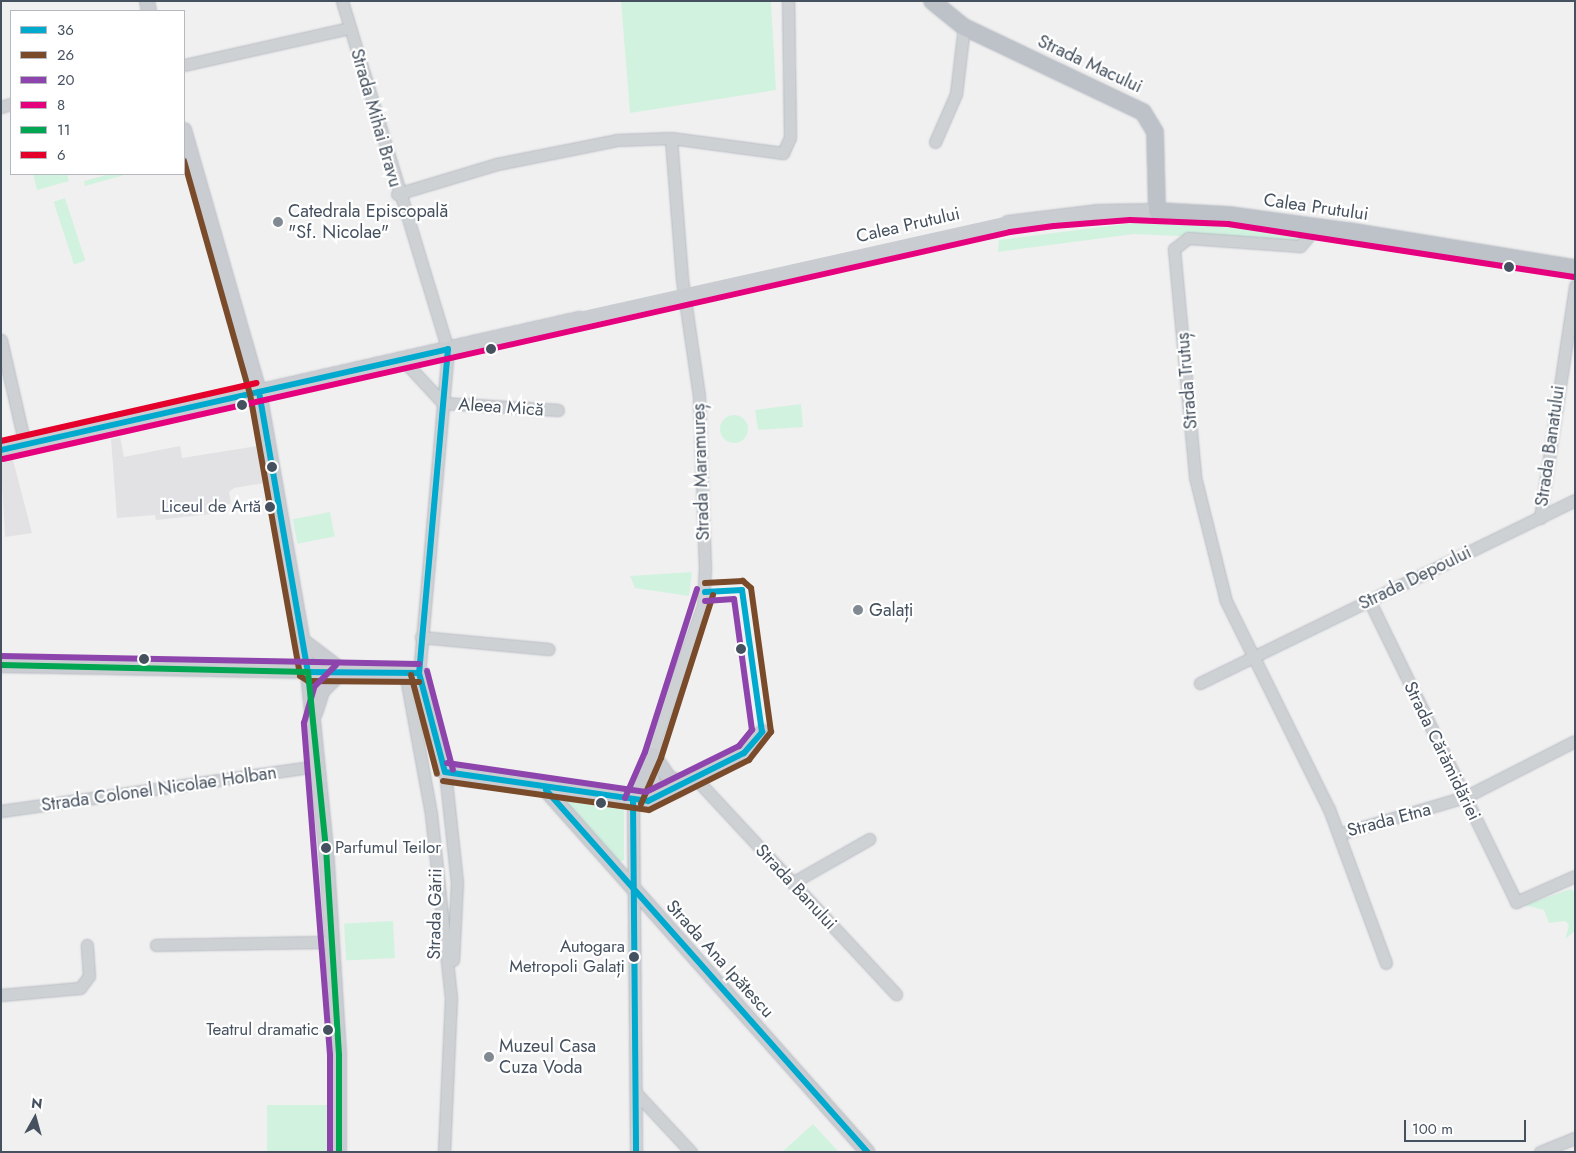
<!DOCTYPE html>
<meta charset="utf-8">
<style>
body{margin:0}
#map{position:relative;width:1576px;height:1153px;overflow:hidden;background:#f1f0f0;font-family:Jost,sans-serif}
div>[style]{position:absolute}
.education>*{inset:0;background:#e2e1e3}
.green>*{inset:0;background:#d2f2e0;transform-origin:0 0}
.round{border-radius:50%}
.roads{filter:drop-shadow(0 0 1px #b4b9c1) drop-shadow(0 0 1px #b4b9c1)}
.minor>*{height:11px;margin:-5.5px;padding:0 5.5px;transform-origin:5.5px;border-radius:5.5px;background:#ced1d4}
.major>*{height:14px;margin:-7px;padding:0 7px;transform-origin:7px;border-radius:7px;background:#c9ccd1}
.highway>*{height:16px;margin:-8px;padding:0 8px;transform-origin:8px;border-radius:8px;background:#bdc2c9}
.major-bridge>*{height:14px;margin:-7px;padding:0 7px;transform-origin:7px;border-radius:7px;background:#c9ccd1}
.bus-1>*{height:6px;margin:-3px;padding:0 3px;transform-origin:3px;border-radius:3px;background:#00a9ce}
.bus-2>*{height:6px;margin:-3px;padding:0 3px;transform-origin:3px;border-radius:3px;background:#7a4b2a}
.bus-3>*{height:6px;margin:-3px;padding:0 3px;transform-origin:3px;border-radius:3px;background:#8e44ad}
.bus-4>*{height:6px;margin:-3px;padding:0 3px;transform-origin:3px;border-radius:3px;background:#e5007d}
.bus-5>*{height:6px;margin:-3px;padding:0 3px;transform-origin:3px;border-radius:3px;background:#00a651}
.bus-6>*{height:6px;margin:-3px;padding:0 3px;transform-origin:3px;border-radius:3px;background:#e4002b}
.dots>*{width:14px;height:14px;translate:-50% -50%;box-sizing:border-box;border:2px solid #fff;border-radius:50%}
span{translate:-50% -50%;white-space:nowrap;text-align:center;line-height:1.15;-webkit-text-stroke:4.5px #fff;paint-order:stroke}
.bus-label{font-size:17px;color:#45515f}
.right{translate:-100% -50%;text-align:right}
.left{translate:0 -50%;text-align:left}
.street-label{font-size:18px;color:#45515f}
.poi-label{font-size:18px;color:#45515f}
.frame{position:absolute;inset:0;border:2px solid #45515f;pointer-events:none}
.legend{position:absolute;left:10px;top:10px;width:175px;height:165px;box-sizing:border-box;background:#fff;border:1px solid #b5b9bf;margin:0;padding:6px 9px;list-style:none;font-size:15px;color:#45515f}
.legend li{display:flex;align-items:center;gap:10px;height:25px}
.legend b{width:25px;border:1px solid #b5b9bf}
.north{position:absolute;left:10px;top:1093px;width:50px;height:50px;-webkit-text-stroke:4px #fff;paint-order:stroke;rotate:7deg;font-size:14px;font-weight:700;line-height:20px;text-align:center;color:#45515f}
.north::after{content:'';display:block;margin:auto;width:18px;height:22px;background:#45515f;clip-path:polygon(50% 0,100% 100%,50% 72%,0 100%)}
.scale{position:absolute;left:1404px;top:1120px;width:122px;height:22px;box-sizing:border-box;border:2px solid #45515f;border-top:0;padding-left:6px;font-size:15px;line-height:18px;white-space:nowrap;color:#45515f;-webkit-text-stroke:4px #fff;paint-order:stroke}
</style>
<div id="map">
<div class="education">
<div style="clip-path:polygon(120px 437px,124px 457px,180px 446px,182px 458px,257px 446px,264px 483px,234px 488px,229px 492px,231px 503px,212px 514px,156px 520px,155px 515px,117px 518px,111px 439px)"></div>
<div style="clip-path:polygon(13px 460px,32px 533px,5px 537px,1px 463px)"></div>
</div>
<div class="green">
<div style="clip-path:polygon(621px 1px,771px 1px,776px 90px,630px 113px)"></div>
<div style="clip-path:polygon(33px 174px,67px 174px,69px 181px,37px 190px)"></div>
<div style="clip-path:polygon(110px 174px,128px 174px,85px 186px,84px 181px)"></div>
<div style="left:65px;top:198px;width:66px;height:12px;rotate:72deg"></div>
<div style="clip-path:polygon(1133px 223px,1244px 227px,1302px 234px,1298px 241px,1134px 234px,998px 252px,999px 240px)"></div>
<div style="clip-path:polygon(801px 404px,803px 427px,758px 430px,755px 410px)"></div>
<div class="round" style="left:720px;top:415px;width:28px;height:28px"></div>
<div style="left:330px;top:512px;width:25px;height:38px;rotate:79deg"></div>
<div style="clip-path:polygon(692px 572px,689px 596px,635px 588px,630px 576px)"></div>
<div style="clip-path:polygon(566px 801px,624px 810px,624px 860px,619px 862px)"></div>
<div style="clip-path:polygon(1571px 889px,1575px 893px,1575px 931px,1565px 939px,1569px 925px,1565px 921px,1549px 923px,1544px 910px,1524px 905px)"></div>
<div style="left:393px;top:921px;width:37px;height:49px;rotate:87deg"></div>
<div style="left:267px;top:1105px;width:63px;height:47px"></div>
<div style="clip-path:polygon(813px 1124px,839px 1152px,782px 1152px)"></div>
</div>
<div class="roads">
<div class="minor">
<div style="left:342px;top:1px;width:364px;rotate:73.1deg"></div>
<div style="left:448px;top:349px;width:325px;rotate:95.1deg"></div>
<div style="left:184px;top:65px;width:170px;rotate:-12.6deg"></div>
<div style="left:1px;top:107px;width:10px;rotate:-17deg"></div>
<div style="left:935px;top:142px;width:52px;rotate:-66.4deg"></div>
<div style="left:956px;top:94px;width:67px;rotate:-83.2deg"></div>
<div style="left:397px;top:194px;width:104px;rotate:-16.7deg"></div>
<div style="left:497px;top:164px;width:122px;rotate:-11.3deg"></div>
<div style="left:617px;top:140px;width:54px;rotate:-2.1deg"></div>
<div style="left:671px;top:138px;width:113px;rotate:7.6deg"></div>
<div style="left:783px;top:153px;width:17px;rotate:-66deg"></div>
<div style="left:790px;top:137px;width:136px;rotate:-90.8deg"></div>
<div style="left:1307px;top:225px;width:13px;rotate:90deg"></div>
<div style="left:1307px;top:238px;width:11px;rotate:131deg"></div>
<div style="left:1300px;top:246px;width:112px;rotate:-175.9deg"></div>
<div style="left:1188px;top:238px;width:18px;rotate:142deg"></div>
<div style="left:1174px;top:249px;width:229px;rotate:84.7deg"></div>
<div style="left:1195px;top:477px;width:128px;rotate:76deg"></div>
<div style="left:1226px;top:601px;width:232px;rotate:63.7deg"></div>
<div style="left:1329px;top:809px;width:164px;rotate:69.7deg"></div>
<div style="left:1px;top:340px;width:108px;rotate:77.1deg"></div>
<div style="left:403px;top:360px;width:59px;rotate:47.1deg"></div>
<div style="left:443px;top:403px;width:115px;rotate:3.5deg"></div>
<div style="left:1540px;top:518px;width:235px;rotate:-81.4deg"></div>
<div style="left:1369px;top:600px;width:336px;rotate:64deg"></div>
<div style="left:1516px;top:902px;width:64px;rotate:-23.8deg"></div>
<div style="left:421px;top:637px;width:128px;rotate:5.4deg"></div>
<div style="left:405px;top:672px;width:144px;rotate:79.6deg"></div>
<div style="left:431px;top:814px;width:184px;rotate:83.8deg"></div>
<div style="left:451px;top:997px;width:155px;rotate:92.6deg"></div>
<div style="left:1200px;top:683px;width:417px;rotate:-26deg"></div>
<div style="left:445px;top:772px;width:111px;rotate:83.8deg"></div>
<div style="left:457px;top:882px;width:78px;rotate:92.9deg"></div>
<div style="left:696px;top:779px;width:294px;rotate:47.1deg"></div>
<div style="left:658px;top:798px;width:29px;rotate:-104deg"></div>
<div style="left:651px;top:770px;width:32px;rotate:-81deg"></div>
<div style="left:656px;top:738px;width:141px;rotate:-70.5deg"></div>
<div style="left:703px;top:605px;width:36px;rotate:-87deg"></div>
<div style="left:705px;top:569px;width:173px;rotate:-92deg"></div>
<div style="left:699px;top:396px;width:118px;rotate:-98.3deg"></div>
<div style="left:682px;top:279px;width:141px;rotate:-94.5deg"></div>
<div style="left:633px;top:801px;width:351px;rotate:89.5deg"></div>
<div style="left:1px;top:811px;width:320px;rotate:-8.1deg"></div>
<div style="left:1339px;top:834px;width:131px;rotate:-16.4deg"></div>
<div style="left:1465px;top:797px;width:123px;rotate:-27deg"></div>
<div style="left:792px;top:883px;width:89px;rotate:-29.7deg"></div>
<div style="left:156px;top:945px;width:175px;rotate:-1deg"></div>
<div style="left:1px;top:995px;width:79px;rotate:-5.1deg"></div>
<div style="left:80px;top:988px;width:15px;rotate:-53deg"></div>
<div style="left:89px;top:976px;width:31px;rotate:-94deg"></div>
<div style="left:636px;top:1093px;width:81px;rotate:47deg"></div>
<div style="left:1540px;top:1152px;width:38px;rotate:-22deg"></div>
</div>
<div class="major">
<div style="left:147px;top:1px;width:10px;rotate:79deg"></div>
<div style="left:184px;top:130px;width:273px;rotate:74deg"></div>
<div style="left:259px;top:392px;width:284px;rotate:80.1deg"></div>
<div style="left:308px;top:672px;width:177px;rotate:84.2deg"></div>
<div style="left:326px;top:848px;width:207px;rotate:86.4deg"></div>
<div style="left:339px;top:1055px;width:97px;rotate:90deg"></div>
<div style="left:1008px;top:223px;width:91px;rotate:-7deg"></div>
<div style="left:1098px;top:212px;width:59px;rotate:-1deg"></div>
<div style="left:1px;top:450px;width:593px;rotate:-12.77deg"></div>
<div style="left:303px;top:641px;width:48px;rotate:37.3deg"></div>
<div style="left:1px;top:665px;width:418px;rotate:1.1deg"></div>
<div style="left:419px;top:673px;width:102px;rotate:75.3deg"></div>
<div style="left:445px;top:772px;width:190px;rotate:8.8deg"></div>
<div style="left:633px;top:801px;width:15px"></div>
<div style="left:648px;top:801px;width:32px;rotate:-22deg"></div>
<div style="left:678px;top:789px;width:75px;rotate:-28.6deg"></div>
<div style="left:744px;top:753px;width:28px;rotate:-49deg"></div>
<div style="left:315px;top:713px;width:23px;rotate:-72deg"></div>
<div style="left:322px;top:691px;width:28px;rotate:-45deg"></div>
<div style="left:546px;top:790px;width:484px;rotate:48.4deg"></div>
<div style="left:633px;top:801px;width:50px;rotate:-66.5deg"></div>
<div style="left:653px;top:755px;width:28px;rotate:55deg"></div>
<div style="left:669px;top:778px;width:18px;rotate:22deg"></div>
</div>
<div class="highway">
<div style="left:932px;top:1px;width:41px;rotate:39.1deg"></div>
<div style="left:964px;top:27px;width:198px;rotate:25.4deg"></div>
<div style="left:1143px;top:112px;width:23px;rotate:59deg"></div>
<div style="left:1155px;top:132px;width:79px;rotate:88.5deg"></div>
<div style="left:1157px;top:211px;width:72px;rotate:3.2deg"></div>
<div style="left:1229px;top:215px;width:120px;rotate:7.7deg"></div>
<div style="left:1348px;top:231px;width:230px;rotate:9.3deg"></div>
</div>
</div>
<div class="major-bridge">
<div style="left:579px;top:319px;width:440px;rotate:-12.6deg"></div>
</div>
<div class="bus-1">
<div style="left:259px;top:392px;width:284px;rotate:80.1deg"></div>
<div style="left:308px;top:672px;width:111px;rotate:0.5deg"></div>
<div style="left:1px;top:450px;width:458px;rotate:-12.7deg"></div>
<div style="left:448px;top:349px;width:325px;rotate:95.1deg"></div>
<div style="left:419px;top:673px;width:102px;rotate:75.3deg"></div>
<div style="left:705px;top:592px;width:37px;rotate:-3deg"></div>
<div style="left:742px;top:590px;width:143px;rotate:82deg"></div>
<div style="left:445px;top:772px;width:205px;rotate:8.1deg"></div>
<div style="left:648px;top:801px;width:107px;rotate:-26.6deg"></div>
<div style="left:744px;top:753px;width:28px;rotate:-49deg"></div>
<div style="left:546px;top:790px;width:484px;rotate:48.4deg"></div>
<div style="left:633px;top:801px;width:351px;rotate:89.5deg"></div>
</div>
<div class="bus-2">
<div style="left:184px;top:161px;width:242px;rotate:74.2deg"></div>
<div style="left:250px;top:394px;width:286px;rotate:79.9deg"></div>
<div style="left:300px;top:676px;width:9px;rotate:32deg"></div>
<div style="left:308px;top:681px;width:111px;rotate:0.5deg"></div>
<div style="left:411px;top:675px;width:102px;rotate:75.3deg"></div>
<div style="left:443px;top:781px;width:208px;rotate:8deg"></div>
<div style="left:649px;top:810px;width:112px;rotate:-26.6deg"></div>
<div style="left:749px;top:760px;width:36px;rotate:-52deg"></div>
<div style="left:771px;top:732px;width:145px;rotate:-97.9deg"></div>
<div style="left:751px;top:588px;width:11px;rotate:-139deg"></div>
<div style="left:743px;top:581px;width:38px;rotate:177deg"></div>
<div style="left:641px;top:804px;width:50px;rotate:-66.5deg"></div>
<div style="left:661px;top:758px;width:171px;rotate:-72.3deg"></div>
</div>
<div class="bus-3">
<div style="left:1px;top:656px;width:418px;rotate:1.1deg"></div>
<div style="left:427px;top:671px;width:102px;rotate:75.3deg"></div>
<div style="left:447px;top:763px;width:201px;rotate:8.3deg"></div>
<div style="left:646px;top:792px;width:104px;rotate:-26.3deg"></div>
<div style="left:739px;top:746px;width:21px;rotate:-51deg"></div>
<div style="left:752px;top:730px;width:132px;rotate:-97.8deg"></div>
<div style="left:734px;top:599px;width:29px;rotate:176deg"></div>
<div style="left:625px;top:798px;width:50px;rotate:-66.5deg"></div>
<div style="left:645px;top:752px;width:171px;rotate:-72.3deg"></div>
<div style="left:330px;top:1152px;width:97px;rotate:-90deg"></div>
<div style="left:330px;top:1055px;width:333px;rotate:-94.5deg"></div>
<div style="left:304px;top:723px;width:37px;rotate:-74deg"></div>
<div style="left:314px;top:687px;width:31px;rotate:-45deg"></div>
</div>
<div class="bus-4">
<div style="left:3px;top:459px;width:1032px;rotate:-12.7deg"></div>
<div style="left:1010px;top:232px;width:44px;rotate:-7.8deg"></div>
<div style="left:1054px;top:226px;width:76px;rotate:-4.5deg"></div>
<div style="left:1130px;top:220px;width:98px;rotate:2.3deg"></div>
<div style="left:1228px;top:224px;width:350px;rotate:8.7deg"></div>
</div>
<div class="bus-5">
<div style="left:1px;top:665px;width:307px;rotate:1.3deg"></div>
<div style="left:308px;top:672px;width:177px;rotate:84.2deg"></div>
<div style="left:326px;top:848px;width:207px;rotate:86.4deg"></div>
<div style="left:339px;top:1055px;width:97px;rotate:90deg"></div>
</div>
<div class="bus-6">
<div style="left:1px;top:441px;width:262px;rotate:-12.8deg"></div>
</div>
<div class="dots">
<div style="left:278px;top:222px;background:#818992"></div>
<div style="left:1509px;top:267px;background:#45515f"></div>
<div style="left:491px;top:349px;background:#45515f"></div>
<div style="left:242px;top:405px;background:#45515f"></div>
<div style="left:272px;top:467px;background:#45515f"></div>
<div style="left:270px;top:507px;background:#45515f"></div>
<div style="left:858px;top:610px;background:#818992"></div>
<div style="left:741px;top:649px;background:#45515f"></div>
<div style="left:144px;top:659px;background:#45515f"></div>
<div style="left:601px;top:803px;background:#45515f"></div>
<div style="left:326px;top:848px;background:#45515f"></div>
<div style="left:634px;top:957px;background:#45515f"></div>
<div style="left:328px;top:1030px;background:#45515f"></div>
<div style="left:489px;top:1057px;background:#818992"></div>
</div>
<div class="bus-label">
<span class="right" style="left:261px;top:507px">Liceul de Artă</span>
<span class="left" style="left:335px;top:848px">Parfumul Teilor</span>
<span class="right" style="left:625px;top:957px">Autogara<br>Metropoli Galați</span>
<span class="right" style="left:319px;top:1030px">Teatrul dramatic</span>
</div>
<div class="street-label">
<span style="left:1090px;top:64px;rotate:25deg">Strada Macului</span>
<span style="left:376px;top:118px;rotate:74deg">Strada Mihai Bravu</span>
<span style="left:1316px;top:207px;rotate:8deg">Calea Prutului</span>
<span style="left:908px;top:225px;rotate:-13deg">Calea Prutului</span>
<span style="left:1187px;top:381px;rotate:-95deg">Strada Trutuș</span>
<span style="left:501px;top:407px;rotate:4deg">Aleea Mică</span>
<span style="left:1550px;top:446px;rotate:-82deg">Strada Banatului</span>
<span style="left:701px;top:472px;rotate:-92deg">Strada Maramureș</span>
<span style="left:1415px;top:578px;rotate:-26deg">Strada Depoului</span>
<span style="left:1442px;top:751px;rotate:64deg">Strada Cărămidăriei</span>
<span style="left:159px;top:789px;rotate:-8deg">Strada Colonel Nicolae Holban</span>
<span style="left:1389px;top:820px;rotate:-15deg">Strada Etna</span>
<span style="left:796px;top:887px;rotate:47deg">Strada Banului</span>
<span style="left:435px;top:914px;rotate:-89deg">Strada Gării</span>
<span style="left:720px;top:959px;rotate:48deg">Strada Ana Ipătescu</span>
</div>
<div class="poi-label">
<span class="left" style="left:288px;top:222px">Catedrala Episcopală<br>"Sf. Nicolae"</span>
<span class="left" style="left:869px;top:610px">Galați</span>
<span class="left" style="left:499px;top:1057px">Muzeul Casa<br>Cuza Voda</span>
</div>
<div class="frame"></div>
<ul class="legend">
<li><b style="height:6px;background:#00a9ce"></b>36</li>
<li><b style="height:6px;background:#7a4b2a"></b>26</li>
<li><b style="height:6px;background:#8e44ad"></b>20</li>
<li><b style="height:6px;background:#e5007d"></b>8</li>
<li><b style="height:6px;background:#00a651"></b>11</li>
<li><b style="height:6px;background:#e4002b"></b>6</li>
</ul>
<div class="north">N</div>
<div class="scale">100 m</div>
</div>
